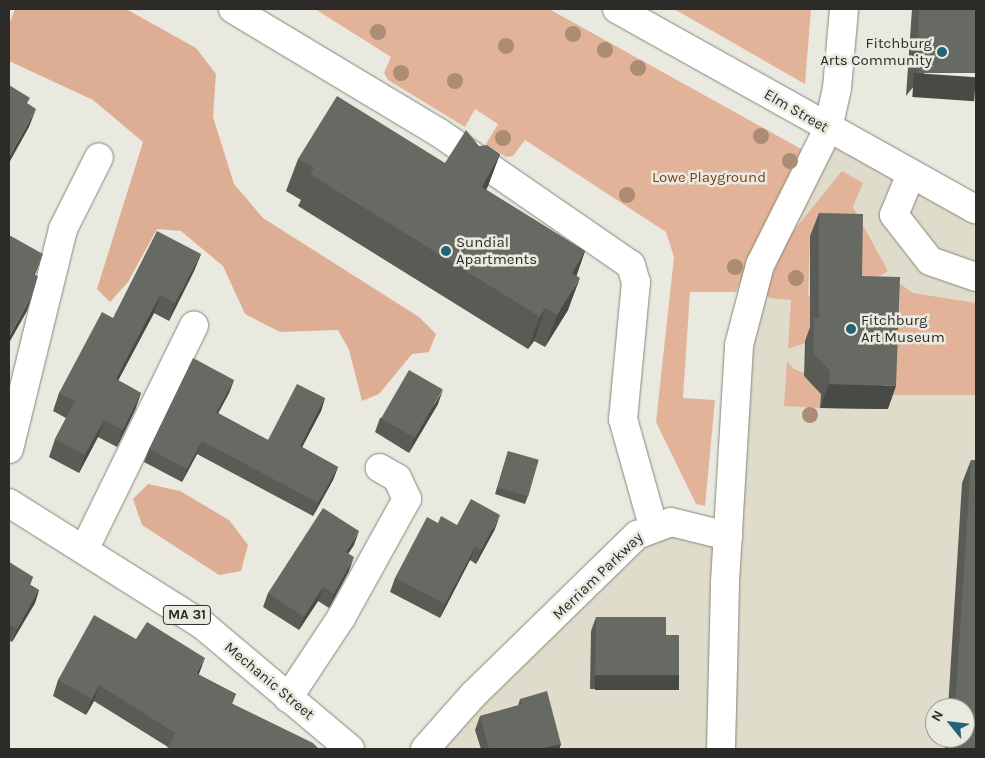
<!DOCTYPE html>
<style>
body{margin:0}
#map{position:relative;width:985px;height:758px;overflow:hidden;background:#eae9df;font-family:Karla,sans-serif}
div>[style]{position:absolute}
.built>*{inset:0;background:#dfdccb}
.green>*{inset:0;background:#e3b399}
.forest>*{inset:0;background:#deae94}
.roads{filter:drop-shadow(0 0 1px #87857c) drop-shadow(0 0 1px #87857c)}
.minor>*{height:28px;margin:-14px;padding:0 14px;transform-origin:14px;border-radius:14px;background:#fff}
.major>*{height:28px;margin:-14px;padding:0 14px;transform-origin:14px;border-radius:14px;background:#fff}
.trees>*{width:16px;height:16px;margin:-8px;border-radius:50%;background:#ac8c72}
.wall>*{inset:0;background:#595b54}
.shaded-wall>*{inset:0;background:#484a45;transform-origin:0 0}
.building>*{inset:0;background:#676a62;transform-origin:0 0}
.dots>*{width:14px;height:14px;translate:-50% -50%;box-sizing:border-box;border:2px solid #eae9df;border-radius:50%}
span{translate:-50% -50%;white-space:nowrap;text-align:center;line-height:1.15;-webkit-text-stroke:5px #eae9df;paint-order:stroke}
.shield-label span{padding:1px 4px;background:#eae9df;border:1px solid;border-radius:4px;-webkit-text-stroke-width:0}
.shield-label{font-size:14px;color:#2c2b27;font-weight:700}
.poi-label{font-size:15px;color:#2c2b27}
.right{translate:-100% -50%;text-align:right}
.left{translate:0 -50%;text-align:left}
.street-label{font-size:15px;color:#2c2b27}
.park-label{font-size:15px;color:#7a3f19}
.frame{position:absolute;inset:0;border:10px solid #2c2b27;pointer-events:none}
.north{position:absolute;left:925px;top:698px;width:50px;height:50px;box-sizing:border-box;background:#eae9df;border:1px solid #9e9d95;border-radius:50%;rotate:299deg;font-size:14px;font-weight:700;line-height:20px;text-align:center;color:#2c2b27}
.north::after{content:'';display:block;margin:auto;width:18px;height:22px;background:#246278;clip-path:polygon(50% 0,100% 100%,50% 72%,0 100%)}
</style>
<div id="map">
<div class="built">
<div style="clip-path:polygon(evenodd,828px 129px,976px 210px,976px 749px,425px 749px,637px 535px,727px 536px,748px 299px,828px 129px,935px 708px,965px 708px,965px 738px,935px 738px,935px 708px)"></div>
</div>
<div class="green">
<div style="clip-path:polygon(315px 9px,549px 9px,803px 150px,794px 185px,767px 221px,736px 292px,690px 292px,683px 398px,715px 400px,705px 506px,696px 504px,656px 422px,674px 257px,666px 232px,525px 140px,513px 156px,506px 157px,486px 144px,498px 124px,475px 109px,465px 127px,388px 80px,384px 73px,391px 57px)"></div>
<div style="clip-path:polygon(674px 9px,811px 9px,805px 84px)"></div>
<div style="clip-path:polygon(842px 171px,863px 183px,853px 207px,888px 271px,853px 293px,810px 236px,808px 295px,824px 308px,811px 341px,788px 349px,791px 300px,769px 298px,765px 290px,791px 234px)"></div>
<div style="clip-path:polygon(893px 279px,913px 293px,976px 303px,976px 395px,888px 395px)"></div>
<div style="clip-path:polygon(787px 361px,794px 369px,822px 381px,820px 408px,784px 406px)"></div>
</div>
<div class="forest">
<div style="clip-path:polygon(15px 9px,126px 9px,196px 48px,216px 74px,213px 117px,234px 184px,263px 218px,419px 317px,436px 334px,429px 352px,412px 354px,379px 394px,362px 401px,349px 350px,338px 330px,280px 332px,245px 314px,223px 266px,181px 231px,157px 229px,128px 282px,110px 302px,97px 289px,143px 142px,93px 100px,9px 61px,9px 25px)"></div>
<div style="clip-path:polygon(148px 484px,180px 491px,229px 520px,248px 545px,241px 571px,219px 575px,142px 525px,133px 499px)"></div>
</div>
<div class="roads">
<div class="minor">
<div style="left:233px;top:9px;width:239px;rotate:31deg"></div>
<div style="left:438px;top:132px;width:234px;rotate:34.6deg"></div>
<div style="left:631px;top:265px;width:18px;rotate:74deg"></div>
<div style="left:636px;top:282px;width:138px;rotate:95.4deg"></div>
<div style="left:623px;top:419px;width:111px;rotate:74.3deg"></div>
<div style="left:617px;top:9px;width:411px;rotate:29.2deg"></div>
<div style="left:911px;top:174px;width:44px;rotate:112.5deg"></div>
<div style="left:894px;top:215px;width:58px;rotate:52deg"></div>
<div style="left:930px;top:261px;width:49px;rotate:19.2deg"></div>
<div style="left:9px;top:449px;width:227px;rotate:-76.2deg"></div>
<div style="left:63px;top:229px;width:80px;rotate:-63.4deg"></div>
<div style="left:84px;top:550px;width:250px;rotate:-63.9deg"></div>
<div style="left:288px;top:698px;width:96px;rotate:-56.5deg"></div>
<div style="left:341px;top:618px;width:136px;rotate:-61deg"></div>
<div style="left:407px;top:499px;width:23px;rotate:-115deg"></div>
<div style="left:397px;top:478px;width:20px;rotate:-150deg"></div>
<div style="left:425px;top:749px;width:72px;rotate:-48.4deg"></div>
<div style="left:473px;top:695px;width:229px;rotate:-44.3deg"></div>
<div style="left:637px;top:535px;width:36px;rotate:-21deg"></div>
<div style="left:671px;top:522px;width:59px;rotate:13.8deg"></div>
<div style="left:721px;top:749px;width:167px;rotate:-88.6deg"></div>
<div style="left:725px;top:582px;width:237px;rotate:-86.6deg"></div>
<div style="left:739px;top:345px;width:83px;rotate:-75.3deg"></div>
<div style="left:760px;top:265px;width:152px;rotate:-63.4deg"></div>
<div style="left:828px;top:129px;width:42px;rotate:-77.6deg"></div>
<div style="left:837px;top:88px;width:79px;rotate:-84.9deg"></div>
</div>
<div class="major">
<div style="left:9px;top:503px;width:231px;rotate:32.2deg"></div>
<div style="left:204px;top:626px;width:191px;rotate:40.1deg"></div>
</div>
</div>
<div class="trees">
<div style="left:378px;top:32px"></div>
<div style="left:573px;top:34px"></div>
<div style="left:506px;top:46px"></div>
<div style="left:605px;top:50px"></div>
<div style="left:638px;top:68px"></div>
<div style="left:401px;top:73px"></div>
<div style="left:455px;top:81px"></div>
<div style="left:761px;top:136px"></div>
<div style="left:503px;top:138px"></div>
<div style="left:790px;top:161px"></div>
<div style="left:627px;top:195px"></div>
<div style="left:735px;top:267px"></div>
<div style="left:796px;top:278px"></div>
<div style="left:810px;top:415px"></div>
</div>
<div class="wall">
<div style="clip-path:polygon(912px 9px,976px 9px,906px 96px)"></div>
<div style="clip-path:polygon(479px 146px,500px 154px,486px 190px,585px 251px,576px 276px,568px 310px,545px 347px,534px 341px,528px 349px,298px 206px,301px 200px,286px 191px,298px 159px,445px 163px)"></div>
<div style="clip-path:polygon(819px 213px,862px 276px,888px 409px,820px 408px,821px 394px,804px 376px,805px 341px,810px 327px,810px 236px)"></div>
<div style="clip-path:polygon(201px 254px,194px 271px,169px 321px,154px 313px,118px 380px,141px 393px,135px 410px,117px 447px,98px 437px,79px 473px,49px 457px,55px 439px,66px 418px,53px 411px,59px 393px,113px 318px)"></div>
<div style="clip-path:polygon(234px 380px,229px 393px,218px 413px,268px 440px,325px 398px,321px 411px,302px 447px,338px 467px,333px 480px,313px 516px,197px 454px,182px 482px,144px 462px,149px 449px)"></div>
<div style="clip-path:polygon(438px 404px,409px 453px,375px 432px,380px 418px)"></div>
<div style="clip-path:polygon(508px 451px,528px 496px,525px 504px,495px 494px)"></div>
<div style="clip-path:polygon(971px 460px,976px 749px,945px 749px,946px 738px,965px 738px,965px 708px,948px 708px,962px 483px)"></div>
<div style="clip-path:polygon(438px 523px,495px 529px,476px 564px,470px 560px,440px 618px,390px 592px,395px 578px)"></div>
<div style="clip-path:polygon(354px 545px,348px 553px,349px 571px,329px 608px,318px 601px,299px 630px,263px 607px,268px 593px)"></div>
<div style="clip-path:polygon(9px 562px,33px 577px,30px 585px,39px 590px,35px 603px,12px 642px,9px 640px)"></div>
<div style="clip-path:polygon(596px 617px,666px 635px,674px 689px,590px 689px,591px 631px)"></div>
<div style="clip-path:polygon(199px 675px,236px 694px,232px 704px,319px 749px,167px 749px,168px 747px,94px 701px,86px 715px,53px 696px,58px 680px)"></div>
<div style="clip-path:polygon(520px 699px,561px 744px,559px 749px,481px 749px,475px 730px,480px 716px,518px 706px)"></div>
</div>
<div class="shaded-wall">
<div style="left:914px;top:73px;width:62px;height:24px;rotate:4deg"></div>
<div style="clip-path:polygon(36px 109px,29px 127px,9px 163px,9px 157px)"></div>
<div style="clip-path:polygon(500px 154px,488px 186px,471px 220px,482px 187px)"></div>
<div style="clip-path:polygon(585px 251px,574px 283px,572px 273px)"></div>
<div style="clip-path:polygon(43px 254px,36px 272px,26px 292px,33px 274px)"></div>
<div style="clip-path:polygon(201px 254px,194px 271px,169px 321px,175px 303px)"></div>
<div style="clip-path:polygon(580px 278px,568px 310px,545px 347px,557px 315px)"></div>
<div style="clip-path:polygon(33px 293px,27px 311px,9px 343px,9px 337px)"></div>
<div style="clip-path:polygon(160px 295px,154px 313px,110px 396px,116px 379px)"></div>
<div style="clip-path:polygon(545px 308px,534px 341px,528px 349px,540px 317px)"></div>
<div style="clip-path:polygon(234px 380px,229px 393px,212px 425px,216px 413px)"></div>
<div style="clip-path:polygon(829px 384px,896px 386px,888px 409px,820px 408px)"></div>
<div style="clip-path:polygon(443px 390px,438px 404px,409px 453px,414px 439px)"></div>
<div style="clip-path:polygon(141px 393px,135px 410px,117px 447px,123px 430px)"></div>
<div style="clip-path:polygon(325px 398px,321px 411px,296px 459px,300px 446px)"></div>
<div style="clip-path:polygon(104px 420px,98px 437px,79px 473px,85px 455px)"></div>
<div style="clip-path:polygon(202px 441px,197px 454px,182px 482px,187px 469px)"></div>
<div style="clip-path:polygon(338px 467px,333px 480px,313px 516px,318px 503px)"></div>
<div style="clip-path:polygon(500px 515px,495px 529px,476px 564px,481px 550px)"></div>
<div style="clip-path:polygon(359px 531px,354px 545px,341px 565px,346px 552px)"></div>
<div style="clip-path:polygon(475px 547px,470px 560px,440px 618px,445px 604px)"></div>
<div style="clip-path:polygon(354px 557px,349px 571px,329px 608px,334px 594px)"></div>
<div style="clip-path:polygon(323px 587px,318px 601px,299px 630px,304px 617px)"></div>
<div style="clip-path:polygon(39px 590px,35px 603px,12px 642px,17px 629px)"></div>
<div style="clip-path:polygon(205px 658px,199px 674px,190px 689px,196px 673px)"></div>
<div style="left:595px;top:675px;width:84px;height:15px"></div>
<div style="clip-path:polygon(99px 685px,94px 701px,86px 715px,92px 699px)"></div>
<div style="clip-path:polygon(561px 744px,559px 749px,540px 749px)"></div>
</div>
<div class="building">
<div style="left:919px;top:9px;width:57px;height:64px"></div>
<div style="clip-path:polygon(9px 85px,30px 98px,27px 103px,36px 109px,9px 157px)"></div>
<div style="clip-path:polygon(337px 96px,445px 163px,466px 130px,479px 146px,487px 145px,500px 154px,482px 187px,585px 251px,572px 273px,580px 278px,557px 315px,545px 308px,540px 317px,310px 174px,314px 168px,298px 159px)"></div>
<div style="clip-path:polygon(819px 213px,863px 214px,862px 276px,900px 277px,896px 386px,829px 384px,830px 371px,813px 353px,814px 318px,819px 318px)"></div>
<div style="clip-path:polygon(157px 231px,201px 254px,175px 303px,160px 295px,116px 379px,141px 393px,123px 430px,104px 420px,85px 455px,55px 439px,75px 401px,59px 393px,102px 312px,113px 318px)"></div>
<div style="clip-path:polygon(9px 235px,43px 254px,33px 274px,38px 276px,33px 293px,9px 337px)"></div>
<div style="clip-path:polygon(193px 358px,234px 380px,216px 413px,268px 440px,297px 384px,325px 398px,300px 446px,338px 467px,318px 503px,202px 441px,187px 469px,149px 449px)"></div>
<div style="left:409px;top:370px;width:39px;height:56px;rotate:30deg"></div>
<div style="left:508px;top:451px;width:32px;height:38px;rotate:16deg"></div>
<div style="clip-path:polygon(971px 460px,976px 460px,976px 749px,952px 749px,953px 738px,965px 738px,965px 708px,955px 708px)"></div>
<div style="clip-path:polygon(471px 499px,500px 515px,481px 550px,475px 547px,445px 604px,395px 578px,427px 517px,438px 523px,441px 516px,457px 525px)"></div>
<div style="clip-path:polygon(323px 508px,359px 531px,346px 552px,354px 557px,334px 594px,323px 587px,304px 617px,268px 593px)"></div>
<div style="clip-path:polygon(9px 562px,33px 577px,29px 584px,39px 590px,17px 629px,10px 625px,9px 627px)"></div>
<div style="clip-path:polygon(94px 615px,136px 639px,147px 622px,205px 658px,196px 673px,236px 694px,231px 703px,313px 743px,319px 749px,167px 749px,175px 733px,99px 685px,92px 699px,58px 680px)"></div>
<div style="clip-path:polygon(596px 617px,666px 617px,666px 635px,679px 635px,679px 675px,595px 675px)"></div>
<div style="clip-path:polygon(547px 691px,561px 744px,540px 749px,489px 749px,480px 716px,522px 704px,520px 699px)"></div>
</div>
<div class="dots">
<div style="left:942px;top:52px;background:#246278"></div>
<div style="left:446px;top:251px;background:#246278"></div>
<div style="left:851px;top:329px;background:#246278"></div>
</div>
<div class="shield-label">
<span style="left:187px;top:615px">MA 31</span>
</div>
<div class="poi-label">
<span class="right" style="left:932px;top:52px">Fitchburg<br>Arts Community</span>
<span class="left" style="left:456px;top:251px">Sundial<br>Apartments</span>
<span class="left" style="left:861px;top:329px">Fitchburg<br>Art Museum</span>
</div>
<div class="street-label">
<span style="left:796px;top:111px;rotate:30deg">Elm Street</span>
<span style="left:598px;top:576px;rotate:-44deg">Merriam Parkway</span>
<span style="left:269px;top:681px;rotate:40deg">Mechanic Street</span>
</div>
<div class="park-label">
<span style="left:709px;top:178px">Lowe Playground</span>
</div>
<div class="frame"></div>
<div class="north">N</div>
</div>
